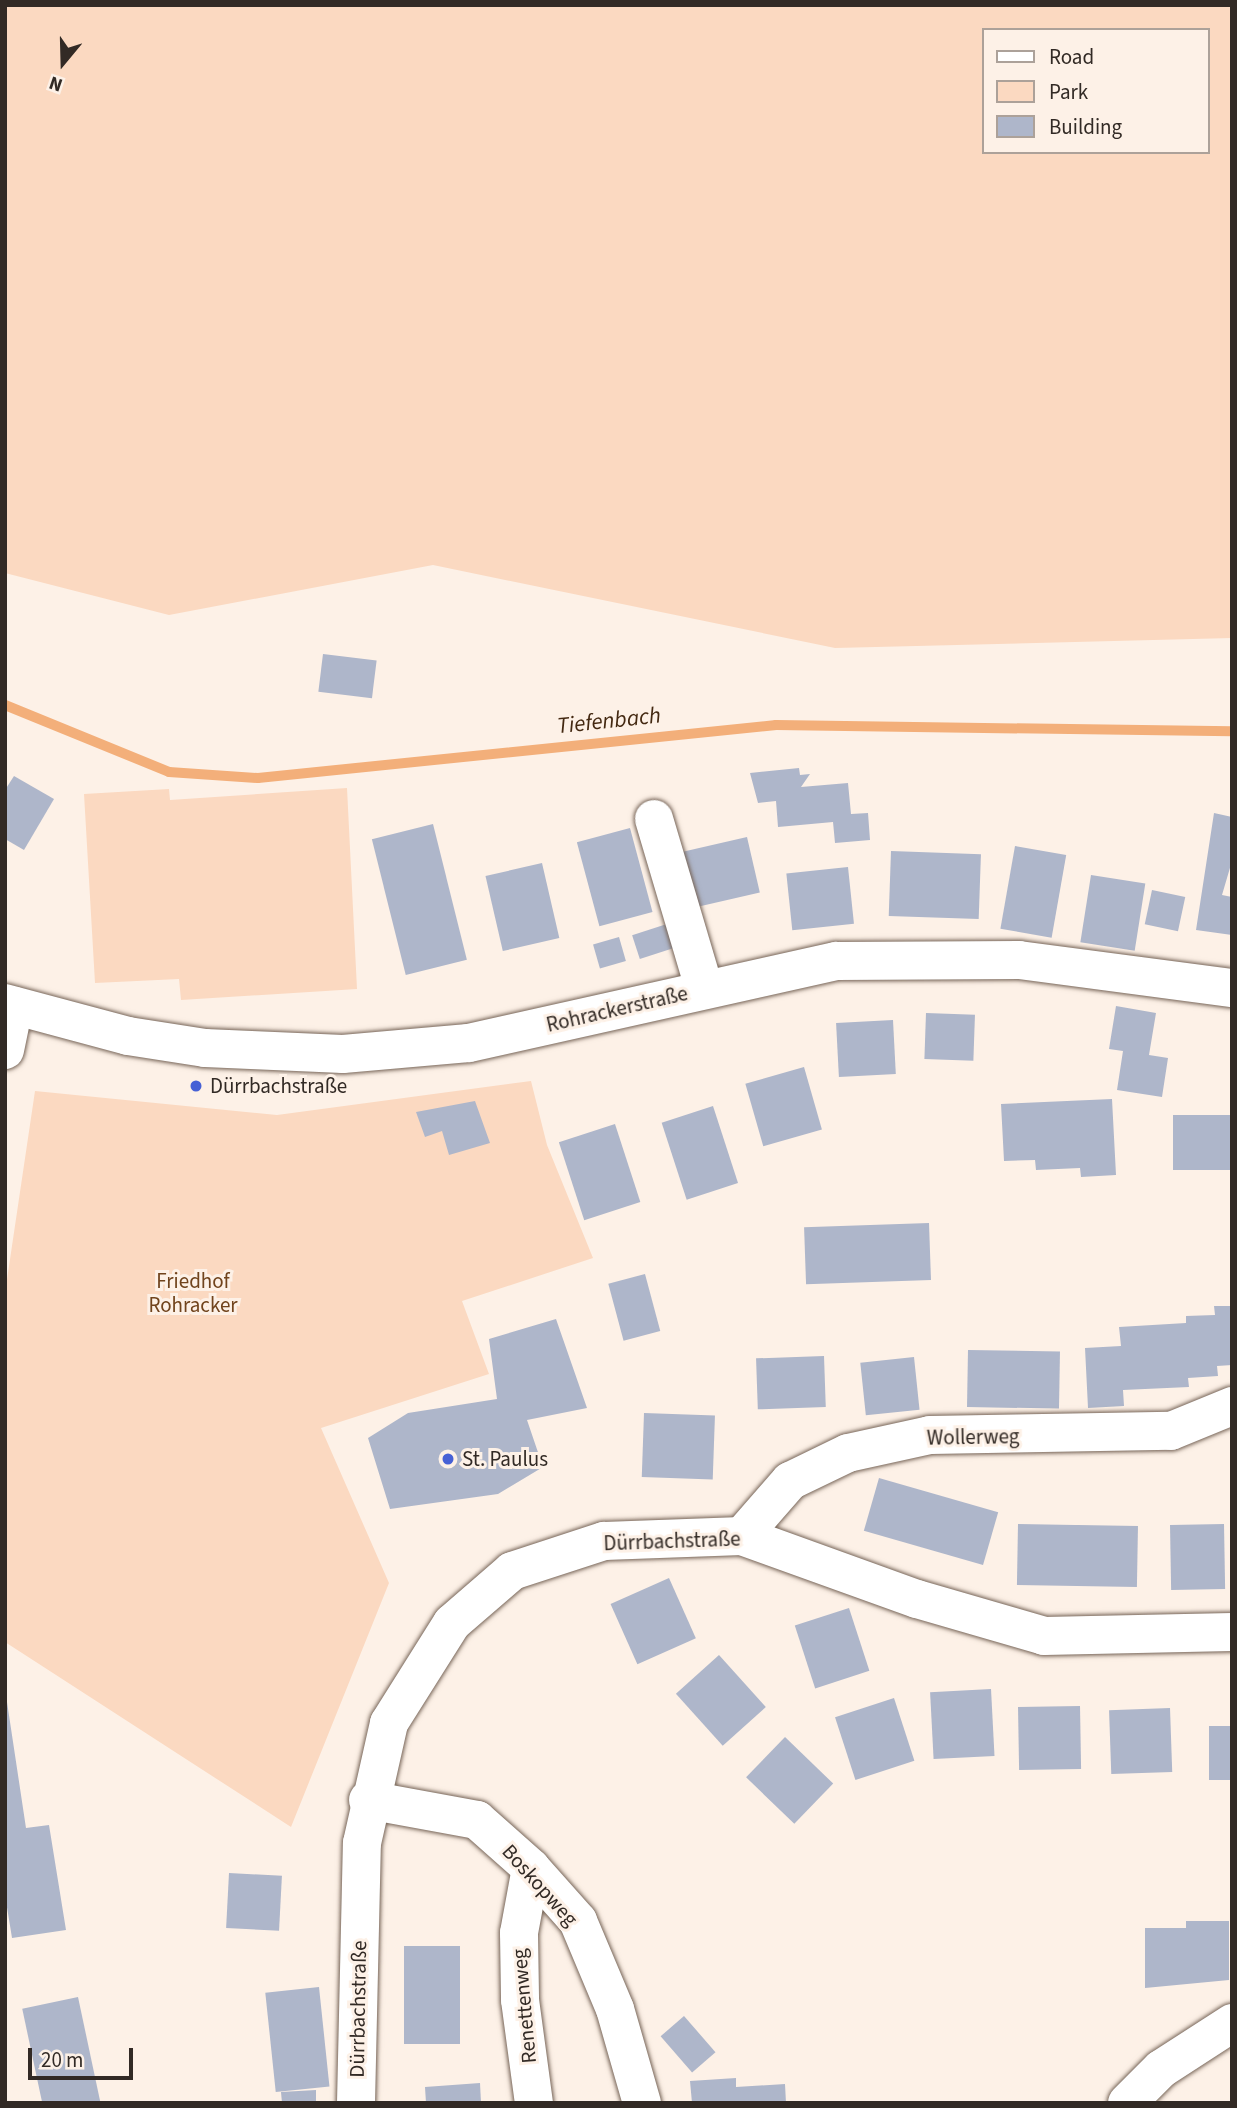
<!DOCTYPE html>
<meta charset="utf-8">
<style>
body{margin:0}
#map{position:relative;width:1237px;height:2108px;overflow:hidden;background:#fdf1e7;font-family:"Source Sans 3",sans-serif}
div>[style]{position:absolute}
.green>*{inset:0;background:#fbd9c1}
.stream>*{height:10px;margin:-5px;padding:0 5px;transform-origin:5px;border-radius:5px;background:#f3af7a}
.building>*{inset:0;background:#aeb6ca;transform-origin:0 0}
.roads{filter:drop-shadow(0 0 2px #776558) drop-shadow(0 0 2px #776558)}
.minor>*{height:38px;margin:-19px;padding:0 19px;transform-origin:19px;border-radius:19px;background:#fff}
.dots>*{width:19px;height:19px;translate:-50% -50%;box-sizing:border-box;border:4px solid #fdf1e7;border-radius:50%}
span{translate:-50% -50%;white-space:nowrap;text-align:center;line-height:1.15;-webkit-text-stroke:6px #fdf1e7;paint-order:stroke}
.street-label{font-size:21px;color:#322a25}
.poi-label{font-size:21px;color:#322a25}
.left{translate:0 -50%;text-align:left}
.park-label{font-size:21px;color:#71441d}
.water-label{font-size:23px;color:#432811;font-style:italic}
.frame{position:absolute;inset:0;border:7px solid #322a25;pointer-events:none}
.legend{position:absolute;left:982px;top:28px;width:228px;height:126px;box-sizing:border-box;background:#fdf1e7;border:2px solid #aca199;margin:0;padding:9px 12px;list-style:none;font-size:21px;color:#322a25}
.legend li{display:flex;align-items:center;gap:14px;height:35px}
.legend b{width:35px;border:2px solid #aca199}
.north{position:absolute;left:28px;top:28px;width:70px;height:70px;-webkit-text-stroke:5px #fdf1e7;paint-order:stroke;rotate:199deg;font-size:19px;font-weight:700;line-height:28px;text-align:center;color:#322a25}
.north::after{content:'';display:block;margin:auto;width:24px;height:32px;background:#322a25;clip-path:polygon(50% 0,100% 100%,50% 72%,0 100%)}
.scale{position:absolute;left:28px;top:2048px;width:105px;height:32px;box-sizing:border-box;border:4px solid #322a25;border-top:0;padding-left:9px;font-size:21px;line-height:24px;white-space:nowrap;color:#322a25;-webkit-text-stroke:5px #fdf1e7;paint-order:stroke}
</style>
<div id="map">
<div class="green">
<div style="clip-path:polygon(evenodd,5px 5px,1232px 5px,1232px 638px,835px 648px,433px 565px,169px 615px,5px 573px,5px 5px,983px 30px,1207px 30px,1207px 152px,983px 152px,983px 30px)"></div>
<div style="clip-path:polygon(347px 788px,357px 989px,181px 1000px,179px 979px,95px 983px,84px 794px,169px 789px,170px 800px)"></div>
<div style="clip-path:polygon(531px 1081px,547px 1145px,593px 1258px,462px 1301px,489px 1374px,321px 1428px,389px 1583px,291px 1827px,5px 1642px,5px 1293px,35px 1091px,277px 1115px)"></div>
</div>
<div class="stream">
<div style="left:5px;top:705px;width:177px;rotate:22.2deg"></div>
<div style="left:169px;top:772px;width:89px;rotate:3.9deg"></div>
<div style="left:258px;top:778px;width:521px;rotate:-5.84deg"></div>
<div style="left:776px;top:725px;width:456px;rotate:0.8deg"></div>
</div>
<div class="building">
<div style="left:323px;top:654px;width:54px;height:38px;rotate:7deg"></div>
<div style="clip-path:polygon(799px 768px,800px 775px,810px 774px,801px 787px,848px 783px,851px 814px,868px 813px,870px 840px,835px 843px,833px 822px,778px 827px,776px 801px,758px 803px,750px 773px)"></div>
<div style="clip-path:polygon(14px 776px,54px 799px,24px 850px,5px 839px,5px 790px)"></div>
<div style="clip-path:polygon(1214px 813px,1232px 817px,1232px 861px,1222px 895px,1232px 897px,1232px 935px,1196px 930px)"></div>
<div style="left:433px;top:824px;width:140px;height:63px;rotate:76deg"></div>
<div style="left:630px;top:828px;width:87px;height:55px;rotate:75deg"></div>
<div style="left:747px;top:837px;width:57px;height:77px;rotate:77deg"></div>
<div style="left:1015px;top:846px;width:52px;height:84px;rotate:10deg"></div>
<div style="left:891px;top:851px;width:90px;height:65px;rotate:2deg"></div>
<div style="left:542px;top:863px;width:77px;height:58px;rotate:77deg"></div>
<div style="left:848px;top:867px;width:57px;height:62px;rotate:84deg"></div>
<div style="left:1091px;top:875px;width:55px;height:68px;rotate:9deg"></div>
<div style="left:1152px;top:890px;width:34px;height:35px;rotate:12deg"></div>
<div style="left:673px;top:922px;width:25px;height:43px;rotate:72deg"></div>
<div style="left:619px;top:937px;width:25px;height:27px;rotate:74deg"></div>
<div style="clip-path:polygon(1116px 1006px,1156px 1013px,1149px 1055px,1168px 1058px,1162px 1097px,1117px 1090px,1123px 1051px,1109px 1049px)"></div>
<div style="left:926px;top:1013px;width:49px;height:46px;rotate:2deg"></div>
<div style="left:893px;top:1020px;width:54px;height:57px;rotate:87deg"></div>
<div style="left:804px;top:1067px;width:65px;height:61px;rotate:74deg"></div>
<div style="clip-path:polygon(1112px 1099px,1116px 1175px,1081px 1177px,1080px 1168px,1036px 1170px,1035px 1160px,1004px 1161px,1001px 1104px)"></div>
<div style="clip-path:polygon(475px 1101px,490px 1143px,449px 1155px,442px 1131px,425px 1137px,416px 1112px)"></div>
<div style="left:713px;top:1106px;width:81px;height:54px;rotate:72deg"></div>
<div style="left:1232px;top:1115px;width:55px;height:59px;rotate:90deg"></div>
<div style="left:615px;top:1124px;width:82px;height:59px;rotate:72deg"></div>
<div style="left:929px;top:1223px;width:57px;height:125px;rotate:88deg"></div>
<div style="left:645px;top:1274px;width:59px;height:38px;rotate:75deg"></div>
<div style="clip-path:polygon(1214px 1306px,1232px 1306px,1232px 1365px,1217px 1366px,1218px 1376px,1188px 1378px,1189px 1387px,1123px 1390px,1124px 1406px,1088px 1408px,1085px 1348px,1121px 1346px,1119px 1327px,1186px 1323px,1186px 1316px,1215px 1315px)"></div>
<div style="clip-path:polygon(556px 1319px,587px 1408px,527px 1420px,543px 1467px,498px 1494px,390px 1509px,368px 1438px,408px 1413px,497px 1399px,489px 1339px)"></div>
<div style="left:968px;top:1350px;width:92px;height:57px;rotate:1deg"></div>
<div style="left:824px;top:1356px;width:51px;height:68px;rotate:88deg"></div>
<div style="left:914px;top:1357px;width:53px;height:54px;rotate:84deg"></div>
<div style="left:644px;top:1413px;width:71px;height:64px;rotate:2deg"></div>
<div style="left:879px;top:1478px;width:124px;height:55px;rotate:16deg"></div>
<div style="left:1018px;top:1524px;width:120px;height:61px;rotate:1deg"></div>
<div style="left:1224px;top:1524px;width:65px;height:54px;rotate:89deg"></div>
<div style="left:669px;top:1578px;width:66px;height:64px;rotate:66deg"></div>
<div style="left:849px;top:1608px;width:66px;height:57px;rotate:72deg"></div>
<div style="left:719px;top:1655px;width:70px;height:58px;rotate:48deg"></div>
<div style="left:991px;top:1689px;width:67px;height:61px;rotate:87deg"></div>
<div style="left:894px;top:1698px;width:66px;height:62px;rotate:72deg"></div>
<div style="clip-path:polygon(7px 1702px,26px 1828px,49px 1825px,66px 1930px,12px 1938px,5px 1895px)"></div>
<div style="left:1080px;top:1706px;width:63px;height:62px;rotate:89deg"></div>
<div style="left:1170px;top:1708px;width:64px;height:61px;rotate:88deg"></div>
<div style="left:1209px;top:1726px;width:23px;height:54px"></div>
<div style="left:785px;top:1737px;width:67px;height:56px;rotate:44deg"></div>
<div style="left:229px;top:1873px;width:53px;height:55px;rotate:3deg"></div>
<div style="clip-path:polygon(1186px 1921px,1229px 1921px,1229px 1980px,1145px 1988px,1145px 1928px,1186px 1928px)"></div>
<div style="left:404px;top:1946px;width:56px;height:98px"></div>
<div style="left:319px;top:1987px;width:100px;height:54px;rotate:84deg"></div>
<div style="left:78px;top:1997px;width:108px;height:57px;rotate:78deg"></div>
<div style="left:684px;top:2016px;width:48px;height:31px;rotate:49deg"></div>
<div style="clip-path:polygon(736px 2078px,736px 2087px,785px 2084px,786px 2103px,692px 2103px,690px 2081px)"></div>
<div style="clip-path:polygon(480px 2083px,481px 2103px,426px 2103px,425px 2087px)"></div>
<div style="clip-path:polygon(316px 2090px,316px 2103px,282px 2103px,281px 2092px)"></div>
</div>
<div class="roads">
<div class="minor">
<div style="left:654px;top:819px;width:176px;rotate:73.5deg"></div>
<div style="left:5px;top:1003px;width:127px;rotate:15deg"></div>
<div style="left:128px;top:1036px;width:78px;rotate:8.9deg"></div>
<div style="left:205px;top:1048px;width:138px;rotate:2.5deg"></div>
<div style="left:343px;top:1054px;width:126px;rotate:-5deg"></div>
<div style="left:469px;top:1043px;width:376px;rotate:-12.6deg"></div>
<div style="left:836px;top:961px;width:183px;rotate:-0.3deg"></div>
<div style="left:1019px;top:960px;width:215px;rotate:7.5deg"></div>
<div style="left:5px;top:1050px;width:45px;rotate:-78.4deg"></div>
<div style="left:742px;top:1536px;width:73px;rotate:-48.9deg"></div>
<div style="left:790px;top:1481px;width:64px;rotate:-25.8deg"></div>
<div style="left:848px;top:1453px;width:84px;rotate:-12.4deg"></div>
<div style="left:930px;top:1435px;width:241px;rotate:-1deg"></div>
<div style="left:1171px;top:1431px;width:66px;rotate:-22.3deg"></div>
<div style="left:368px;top:1800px;width:111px;rotate:10.4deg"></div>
<div style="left:477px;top:1820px;width:72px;rotate:41.6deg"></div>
<div style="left:531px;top:1868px;width:71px;rotate:48.4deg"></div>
<div style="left:578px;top:1921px;width:95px;rotate:67.2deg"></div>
<div style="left:615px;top:2009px;width:98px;rotate:74deg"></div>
<div style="left:531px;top:1868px;width:66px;rotate:100.5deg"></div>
<div style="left:519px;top:1933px;width:67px;rotate:89.1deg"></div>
<div style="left:520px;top:2000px;width:104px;rotate:82.3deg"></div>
<div style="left:356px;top:2103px;width:260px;rotate:-88.7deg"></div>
<div style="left:362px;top:1843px;width:123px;rotate:-77.3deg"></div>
<div style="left:389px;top:1723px;width:118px;rotate:-57.8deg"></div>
<div style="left:452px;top:1623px;width:79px;rotate:-40.9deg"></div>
<div style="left:512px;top:1571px;width:97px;rotate:-18.1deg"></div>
<div style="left:604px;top:1541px;width:138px;rotate:-2.1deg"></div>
<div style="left:742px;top:1536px;width:186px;rotate:19.8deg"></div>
<div style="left:917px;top:1599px;width:132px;rotate:16.2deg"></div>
<div style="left:1044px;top:1636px;width:188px;rotate:-1.2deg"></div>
<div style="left:1127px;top:2103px;width:48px;rotate:-45deg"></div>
<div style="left:1161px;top:2069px;width:85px;rotate:-32.9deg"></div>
</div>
</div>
<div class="dots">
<div style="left:196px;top:1086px;background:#4761d5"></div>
<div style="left:448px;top:1459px;background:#4761d5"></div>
</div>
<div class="street-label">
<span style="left:617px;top:1009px;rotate:-13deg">Rohrackerstraße</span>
<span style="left:973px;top:1437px;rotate:-1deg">Wollerweg</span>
<span style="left:672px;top:1541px;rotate:-2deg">Dürrbachstraße</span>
<span style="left:540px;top:1885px;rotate:48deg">Boskopweg</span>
<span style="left:524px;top:2006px;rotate:-95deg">Renettenweg</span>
<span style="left:358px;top:2009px;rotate:-89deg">Dürrbachstraße</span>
</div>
<div class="poi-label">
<span class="left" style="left:210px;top:1086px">Dürrbachstraße</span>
<span class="left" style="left:462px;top:1459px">St. Paulus</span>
</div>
<div class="park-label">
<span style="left:193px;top:1293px">Friedhof<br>Rohracker</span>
</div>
<div class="water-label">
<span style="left:609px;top:721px;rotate:-6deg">Tiefenbach</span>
</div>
<div class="frame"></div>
<ul class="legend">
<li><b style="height:9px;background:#fff"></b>Road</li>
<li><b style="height:19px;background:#fbd9c1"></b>Park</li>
<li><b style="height:19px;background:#aeb6ca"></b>Building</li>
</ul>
<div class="north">N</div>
<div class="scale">20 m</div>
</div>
